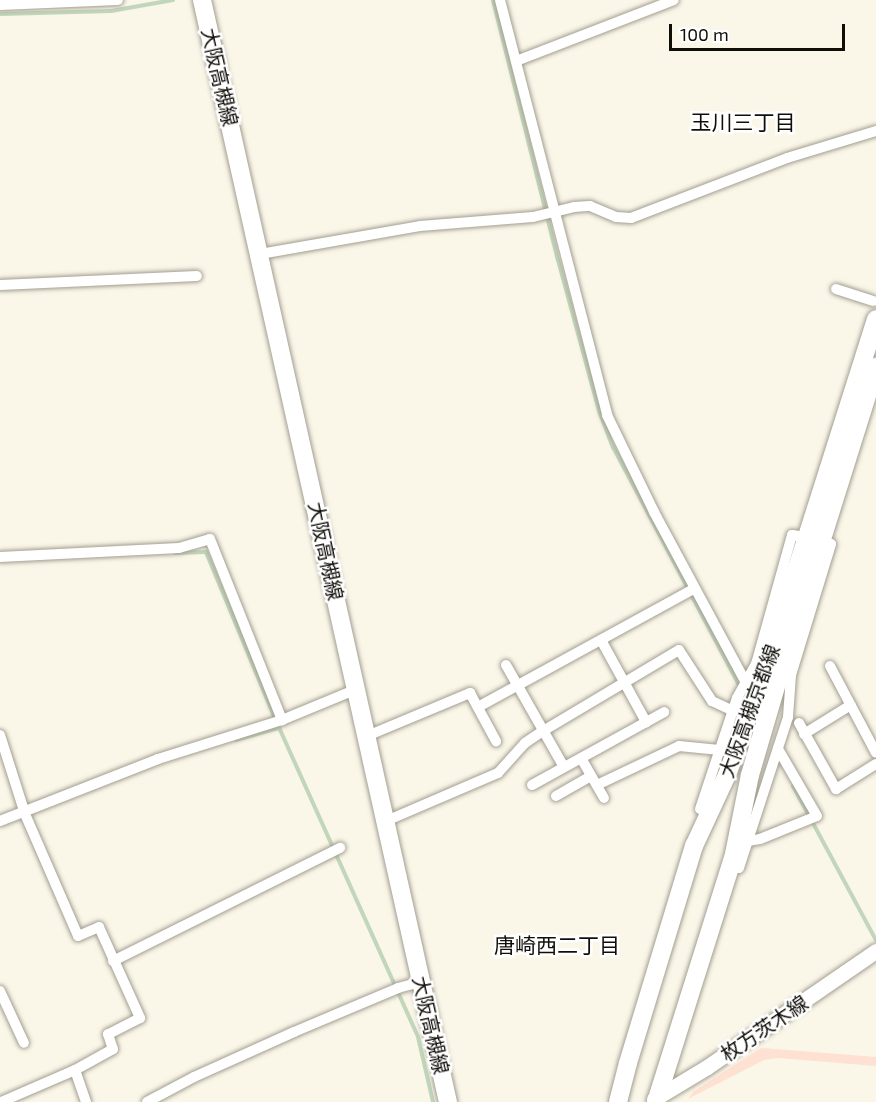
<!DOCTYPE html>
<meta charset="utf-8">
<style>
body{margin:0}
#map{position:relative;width:876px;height:1102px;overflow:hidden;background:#faf6e8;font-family:"Exo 2","Noto Sans JP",sans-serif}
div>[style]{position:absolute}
.green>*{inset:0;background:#fee1d2}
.stream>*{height:4px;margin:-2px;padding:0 2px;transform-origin:2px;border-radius:2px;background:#c1d6ba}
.roads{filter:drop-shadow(0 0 2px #a29e91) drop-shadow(0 0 2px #a29e91)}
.street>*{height:10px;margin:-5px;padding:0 5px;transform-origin:5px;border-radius:5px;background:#fff}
.secondary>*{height:15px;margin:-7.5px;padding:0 7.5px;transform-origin:7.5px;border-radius:7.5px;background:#fff}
.primary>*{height:18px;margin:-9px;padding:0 9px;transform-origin:9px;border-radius:9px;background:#fff}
span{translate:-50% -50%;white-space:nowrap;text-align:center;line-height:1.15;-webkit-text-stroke:5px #fff;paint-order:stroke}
.street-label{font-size:20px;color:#100e09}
.neighbourhood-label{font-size:21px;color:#100e09}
.scale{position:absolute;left:669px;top:24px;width:176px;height:27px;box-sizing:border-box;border:3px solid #100e09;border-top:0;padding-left:8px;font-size:18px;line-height:21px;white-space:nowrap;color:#100e09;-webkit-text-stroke:4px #fff;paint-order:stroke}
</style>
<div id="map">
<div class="green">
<div style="clip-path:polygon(761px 1048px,876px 1057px,876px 1066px,778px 1058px,764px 1060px,688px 1099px,693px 1092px)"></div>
</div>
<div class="stream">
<div style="left:493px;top:0;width:268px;rotate:76deg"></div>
<div style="left:558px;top:260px;width:156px;rotate:74.8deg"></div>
<div style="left:599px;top:411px;width:39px;rotate:69deg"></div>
<div style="left:613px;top:447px;width:286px;rotate:62.1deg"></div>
<div style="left:0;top:14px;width:111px;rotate:-1.5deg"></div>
<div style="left:111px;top:11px;width:63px;rotate:-10.1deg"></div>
<div style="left:175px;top:553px;width:31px;rotate:-2deg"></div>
<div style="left:206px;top:552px;width:185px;rotate:67.5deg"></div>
<div style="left:277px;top:723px;width:344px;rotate:65.8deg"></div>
<div style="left:418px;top:1037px;width:67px;rotate:77deg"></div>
<div style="left:236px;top:740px;width:45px;rotate:-15.6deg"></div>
<div style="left:793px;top:786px;width:175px;rotate:61.7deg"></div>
</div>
<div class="roads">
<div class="street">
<div style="left:500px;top:0;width:429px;rotate:75.5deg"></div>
<div style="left:607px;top:415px;width:108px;rotate:64.1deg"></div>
<div style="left:654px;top:512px;width:194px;rotate:61.7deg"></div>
<div style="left:0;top:5px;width:118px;rotate:-2.4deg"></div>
<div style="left:516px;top:61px;width:169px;rotate:-21.1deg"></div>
<div style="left:260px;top:254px;width:162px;rotate:-9.9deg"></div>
<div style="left:420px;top:226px;width:113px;rotate:-4.6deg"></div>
<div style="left:533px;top:217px;width:42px;rotate:-13.7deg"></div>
<div style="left:574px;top:207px;width:16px;rotate:-4deg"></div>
<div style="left:590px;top:206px;width:28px;rotate:23deg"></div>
<div style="left:616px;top:217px;width:15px;rotate:4deg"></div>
<div style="left:631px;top:218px;width:167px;rotate:-21deg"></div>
<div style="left:787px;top:158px;width:93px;rotate:-16.9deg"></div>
<div style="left:0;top:285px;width:197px;rotate:-2.6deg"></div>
<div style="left:836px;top:289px;width:39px;rotate:18deg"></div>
<div style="left:0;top:557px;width:179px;rotate:-2.9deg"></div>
<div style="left:179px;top:548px;width:32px;rotate:-16deg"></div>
<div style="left:210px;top:539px;width:195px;rotate:68.3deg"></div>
<div style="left:282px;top:720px;width:81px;rotate:-22.5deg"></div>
<div style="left:601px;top:640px;width:94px;rotate:61.2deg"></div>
<div style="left:506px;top:665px;width:117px;rotate:60.4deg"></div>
<div style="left:830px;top:666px;width:98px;rotate:62.1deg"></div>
<div style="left:478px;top:707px;width:247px;rotate:-28.7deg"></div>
<div style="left:799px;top:723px;width:76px;rotate:60.7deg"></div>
<div style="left:836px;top:789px;width:47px;rotate:-32deg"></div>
<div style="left:804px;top:734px;width:55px;rotate:-31.7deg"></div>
<div style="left:0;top:735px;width:83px;rotate:72.4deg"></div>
<div style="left:25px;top:814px;width:133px;rotate:66.5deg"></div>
<div style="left:78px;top:936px;width:23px;rotate:-23deg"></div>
<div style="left:99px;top:927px;width:100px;rotate:65.7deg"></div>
<div style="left:140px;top:1018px;width:36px;rotate:153deg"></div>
<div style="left:108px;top:1034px;width:16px;rotate:72deg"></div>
<div style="left:113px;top:1049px;width:43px;rotate:151.1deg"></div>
<div style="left:367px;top:736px;width:112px;rotate:-22.7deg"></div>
<div style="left:470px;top:693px;width:55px;rotate:61.6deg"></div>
<div style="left:581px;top:758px;width:46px;rotate:60.1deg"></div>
<div style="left:532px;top:785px;width:151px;rotate:-28.9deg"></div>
<div style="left:597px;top:785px;width:91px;rotate:-25.4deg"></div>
<div style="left:679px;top:746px;width:41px;rotate:5.6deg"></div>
<div style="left:556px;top:796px;width:40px;rotate:-29.7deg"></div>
<div style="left:700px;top:809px;width:117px;rotate:-71.6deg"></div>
<div style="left:737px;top:698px;width:39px;rotate:-61deg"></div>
<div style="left:756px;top:664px;width:134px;rotate:-74.4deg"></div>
<div style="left:792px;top:535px;width:7px;rotate:8deg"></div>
<div style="left:0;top:821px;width:170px;rotate:-21.4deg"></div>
<div style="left:158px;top:759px;width:130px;rotate:-17.5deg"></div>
<div style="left:386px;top:821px;width:122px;rotate:-23.2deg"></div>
<div style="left:498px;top:773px;width:40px;rotate:-48deg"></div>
<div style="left:525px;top:743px;width:22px;rotate:-34deg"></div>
<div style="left:543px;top:731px;width:158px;rotate:-30.8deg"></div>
<div style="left:679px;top:650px;width:61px;rotate:57.1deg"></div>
<div style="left:712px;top:701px;width:23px;rotate:25deg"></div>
<div style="left:748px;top:841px;width:12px;rotate:-9deg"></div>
<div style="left:760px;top:839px;width:61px;rotate:-22deg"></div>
<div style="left:817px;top:816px;width:78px;rotate:-120.2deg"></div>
<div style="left:739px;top:868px;width:159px;rotate:-72deg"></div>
<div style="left:788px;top:717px;width:42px;rotate:-85.9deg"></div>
<div style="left:791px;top:675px;width:137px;rotate:-73deg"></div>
<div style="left:831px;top:544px;width:5px;rotate:-169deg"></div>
<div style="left:113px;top:961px;width:254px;rotate:-26.5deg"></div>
<div style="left:0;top:991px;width:57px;rotate:65.2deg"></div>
<div style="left:1px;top:1102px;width:81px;rotate:-23.4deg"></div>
<div style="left:75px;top:1070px;width:34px;rotate:71deg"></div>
<div style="left:147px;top:1102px;width:53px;rotate:-28deg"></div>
<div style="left:194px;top:1077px;width:110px;rotate:-24.2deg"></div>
<div style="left:294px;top:1032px;width:113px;rotate:-22.9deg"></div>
<div style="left:398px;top:988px;width:24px;rotate:-15deg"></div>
</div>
<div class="secondary">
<div style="left:654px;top:1099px;width:62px;rotate:-31.1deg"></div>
<div style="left:707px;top:1067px;width:205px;rotate:-34.5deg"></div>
</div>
<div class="primary">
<div style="left:202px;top:0;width:1129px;rotate:77.42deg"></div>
<div style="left:618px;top:1102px;width:40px;rotate:-75.6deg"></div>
<div style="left:628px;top:1063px;width:227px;rotate:-73.1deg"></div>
<div style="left:694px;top:846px;width:78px;rotate:-65.1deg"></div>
<div style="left:727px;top:775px;width:113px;rotate:-70.3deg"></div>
<div style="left:765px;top:669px;width:367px;rotate:-72.4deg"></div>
<div style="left:656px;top:1102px;width:260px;rotate:-72.5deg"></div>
<div style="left:734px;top:854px;width:81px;rotate:-78.6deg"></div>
<div style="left:750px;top:775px;width:109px;rotate:-73.6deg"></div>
<div style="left:781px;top:670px;width:318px;rotate:-72.6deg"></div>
</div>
</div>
<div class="street-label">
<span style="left:220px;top:77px;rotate:77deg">大阪高槻線</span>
<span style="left:326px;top:551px;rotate:78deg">大阪高槻線</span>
<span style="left:749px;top:711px;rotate:-70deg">大阪高槻京都線</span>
<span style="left:431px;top:1025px;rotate:77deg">大阪高槻線</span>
<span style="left:764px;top:1028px;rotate:-34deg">枚方茨木線</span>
</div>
<div class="neighbourhood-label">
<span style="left:743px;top:122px">玉川三丁目</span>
<span style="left:557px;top:945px">唐崎西二丁目</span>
</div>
<div class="scale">100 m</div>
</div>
